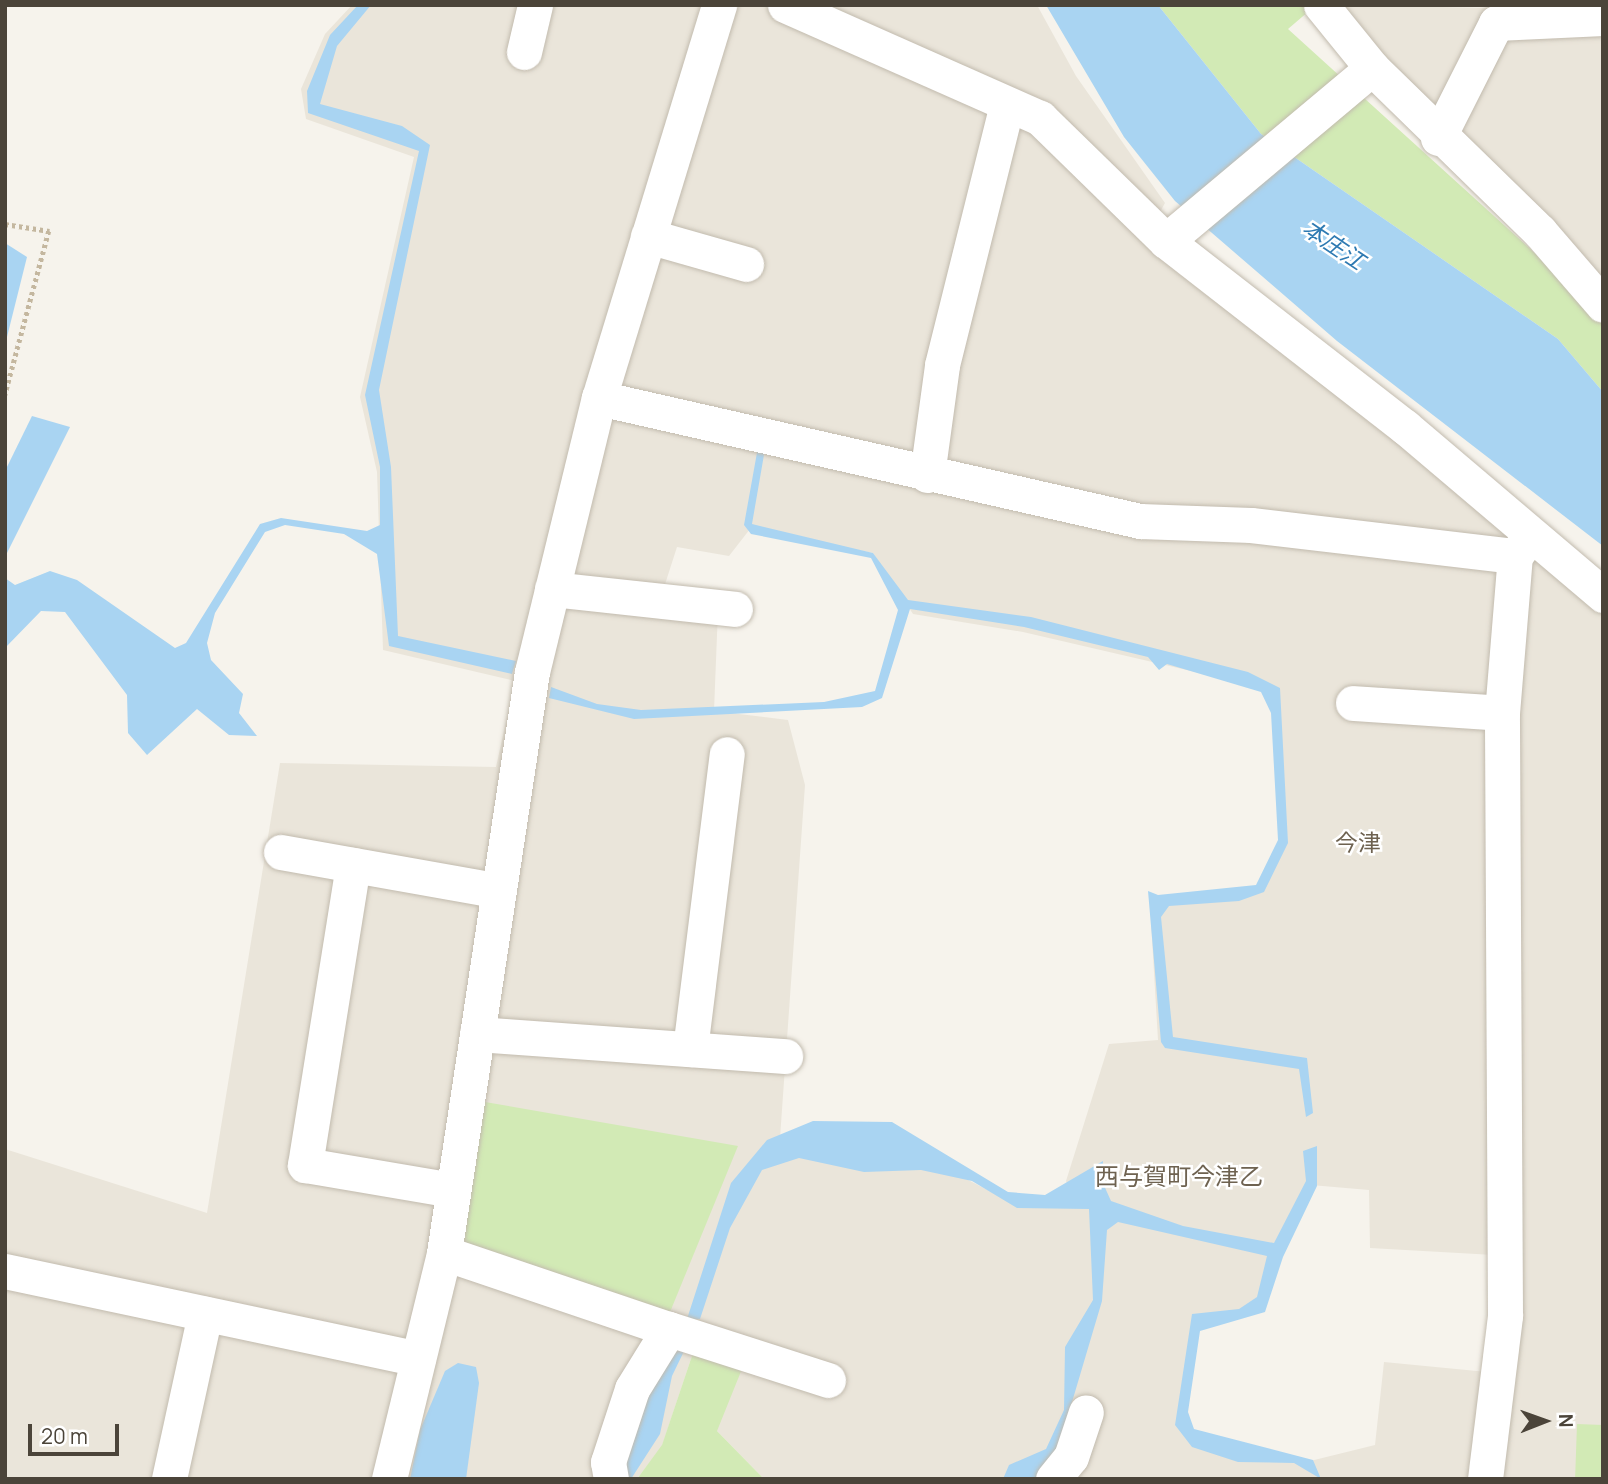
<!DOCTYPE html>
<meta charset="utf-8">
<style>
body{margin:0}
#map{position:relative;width:1608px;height:1484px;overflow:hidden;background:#f6f3ec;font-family:Manrope,"Noto Sans JP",sans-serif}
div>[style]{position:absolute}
.residential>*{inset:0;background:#eae5da}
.green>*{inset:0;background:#d2eab5;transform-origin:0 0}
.water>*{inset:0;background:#a9d4f2}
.path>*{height:4.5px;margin-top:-2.25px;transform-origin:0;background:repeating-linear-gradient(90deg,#c4b79f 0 3.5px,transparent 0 7px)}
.roads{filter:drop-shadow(0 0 2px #c2bbae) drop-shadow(0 0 2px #c2bbae)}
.minor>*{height:35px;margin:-17.5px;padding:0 17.5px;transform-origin:17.5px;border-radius:17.5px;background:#fff}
span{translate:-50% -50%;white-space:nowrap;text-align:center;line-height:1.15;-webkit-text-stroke:5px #fff;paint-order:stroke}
.water-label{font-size:23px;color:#2e7ab2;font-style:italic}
.neighbourhood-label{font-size:23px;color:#6e6250}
.quarter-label{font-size:24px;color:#6e6250}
.frame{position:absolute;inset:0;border:7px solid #4b4439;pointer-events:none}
.north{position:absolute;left:1510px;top:1386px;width:70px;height:70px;-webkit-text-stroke:5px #fff;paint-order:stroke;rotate:89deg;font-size:19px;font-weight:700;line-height:28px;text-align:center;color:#4b4439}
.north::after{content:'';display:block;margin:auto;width:24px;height:32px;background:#4b4439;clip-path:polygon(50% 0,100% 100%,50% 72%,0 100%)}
.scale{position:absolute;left:28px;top:1424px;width:91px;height:32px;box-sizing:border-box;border:4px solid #4b4439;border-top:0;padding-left:9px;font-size:21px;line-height:24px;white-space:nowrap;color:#4b4439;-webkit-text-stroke:5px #fff;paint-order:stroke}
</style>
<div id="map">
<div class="residential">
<div style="clip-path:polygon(evenodd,352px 5px,1037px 5px,1076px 76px,1165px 203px,1155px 221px,1603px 574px,1603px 1479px,764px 1479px,717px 1431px,696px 1344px,662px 1446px,637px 1479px,5px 1479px,5px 1149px,207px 1213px,280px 763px,496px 767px,515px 681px,383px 650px,377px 472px,360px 397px,414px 157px,306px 119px,301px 89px,325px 34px,352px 5px,750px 529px,873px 553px,913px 614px,1023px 632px,1273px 690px,1285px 842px,1259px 891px,1150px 905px,1158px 1040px,1109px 1044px,1066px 1181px,1073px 1197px,1015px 1204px,939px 1165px,779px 1152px,805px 785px,788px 720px,714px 711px,718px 610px,658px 606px,677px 547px,729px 556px,750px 529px,352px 5px,1311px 1185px,1369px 1190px,1370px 1248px,1494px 1255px,1487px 1372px,1384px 1362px,1375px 1445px,1302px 1463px,1191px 1436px,1181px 1414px,1197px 1324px,1259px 1305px,1311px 1185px)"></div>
<div style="clip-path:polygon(1329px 5px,1603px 10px,1603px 292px)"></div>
</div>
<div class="green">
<div style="clip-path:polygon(1158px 5px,1316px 5px,1288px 29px,1603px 315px,1603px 392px,1558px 339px,1261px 134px)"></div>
<div style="clip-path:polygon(485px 1102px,738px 1146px,668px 1317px,458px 1241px)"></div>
<div style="clip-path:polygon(696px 1344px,746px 1359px,717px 1431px,764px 1479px,637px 1479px,662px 1445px)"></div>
<div style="left:1577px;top:1424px;width:26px;height:55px;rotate:2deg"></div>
</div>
<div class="water">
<div style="clip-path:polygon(358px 5px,371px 5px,337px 46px,320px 104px,402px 126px,430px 145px,379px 390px,391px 467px,398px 636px,516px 661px,512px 674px,389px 646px,377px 554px,344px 534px,285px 525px,265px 532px,215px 613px,207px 643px,211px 660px,243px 694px,239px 713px,257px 736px,229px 735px,197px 709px,147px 755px,128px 733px,127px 695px,65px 612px,41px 611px,5px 648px,5px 578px,15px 585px,50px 571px,77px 580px,175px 648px,186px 643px,260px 524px,281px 518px,367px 531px,380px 525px,380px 467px,365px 395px,419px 151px,308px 113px,307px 91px,330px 35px)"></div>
<div style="clip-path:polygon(1046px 5px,1158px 5px,1261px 134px,1558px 339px,1603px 392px,1603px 546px,1337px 341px,1175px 201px,1124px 137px)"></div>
<div style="clip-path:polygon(5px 243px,27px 257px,5px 345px)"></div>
<div style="clip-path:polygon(32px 416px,70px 427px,5px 557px,5px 471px)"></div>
<div style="clip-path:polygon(758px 447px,765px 449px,752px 524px,873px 553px,908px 600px,1031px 617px,1248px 672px,1280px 688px,1288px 843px,1264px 892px,1239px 901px,1169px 906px,1161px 917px,1173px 1037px,1307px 1058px,1313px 1113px,1306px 1117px,1299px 1069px,1165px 1048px,1161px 1042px,1148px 891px,1158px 895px,1256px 885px,1278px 840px,1271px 713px,1261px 692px,1167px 664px,1159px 670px,1148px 657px,1024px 627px,910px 609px,882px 698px,862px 707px,634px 719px,549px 698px,551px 687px,597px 704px,641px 710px,824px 702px,875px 691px,898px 610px,871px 558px,751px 534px,744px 525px)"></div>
<div style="clip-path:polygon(813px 1121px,892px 1122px,1008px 1192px,1045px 1195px,1103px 1161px,1102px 1181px,1111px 1201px,1183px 1226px,1274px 1243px,1306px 1181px,1303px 1151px,1317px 1146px,1317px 1186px,1283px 1257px,1265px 1312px,1200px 1331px,1188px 1412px,1194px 1429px,1313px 1460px,1321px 1479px,1294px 1463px,1238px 1462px,1192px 1447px,1175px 1425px,1192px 1314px,1239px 1309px,1257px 1297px,1267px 1256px,1118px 1222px,1107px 1230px,1102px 1301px,1056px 1456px,1040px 1479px,1003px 1479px,1009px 1465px,1046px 1449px,1064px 1410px,1065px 1347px,1093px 1300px,1089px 1209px,1017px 1208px,972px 1181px,921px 1170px,864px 1172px,799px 1158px,762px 1170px,730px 1228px,700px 1319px,687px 1319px,731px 1183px,767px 1140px)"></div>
<div style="clip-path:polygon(676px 1342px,687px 1345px,672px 1376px,660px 1434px,631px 1479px,615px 1479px,624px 1433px)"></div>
<div style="clip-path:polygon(458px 1363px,476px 1367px,479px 1383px,466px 1479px,410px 1479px,420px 1430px,445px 1371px)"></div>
</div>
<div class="path">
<div style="left:5px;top:224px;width:45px;rotate:9deg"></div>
<div style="left:49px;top:231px;width:170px;rotate:105deg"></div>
</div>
<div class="roads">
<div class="minor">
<div style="left:785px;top:5px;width:279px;rotate:23.9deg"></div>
<div style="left:1040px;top:118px;width:176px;rotate:44.3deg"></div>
<div style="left:1166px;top:241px;width:303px;rotate:37.9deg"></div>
<div style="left:1405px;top:427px;width:260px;rotate:40.3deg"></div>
<div style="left:1321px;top:5px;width:81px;rotate:51deg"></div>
<div style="left:1372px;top:68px;width:235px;rotate:44.3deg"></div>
<div style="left:1540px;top:232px;width:96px;rotate:49.2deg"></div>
<div style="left:524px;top:52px;width:48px;rotate:-76.8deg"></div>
<div style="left:1438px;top:138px;width:129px;rotate:-63.2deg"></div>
<div style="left:1496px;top:23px;width:107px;rotate:-2.7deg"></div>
<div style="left:648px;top:236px;width:102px;rotate:15.9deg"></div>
<div style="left:1166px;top:241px;width:269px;rotate:-40deg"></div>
<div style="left:599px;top:398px;width:555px;rotate:12.81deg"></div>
<div style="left:1140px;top:521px;width:111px;rotate:2.1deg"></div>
<div style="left:1251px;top:525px;width:266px;rotate:6.7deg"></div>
<div style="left:927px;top:475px;width:111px;rotate:-82.2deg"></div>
<div style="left:942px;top:365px;width:268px;rotate:-76deg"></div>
<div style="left:552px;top:589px;width:184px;rotate:6.2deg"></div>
<div style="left:1353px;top:703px;width:149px;rotate:3.8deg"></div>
<div style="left:281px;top:852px;width:221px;rotate:10.1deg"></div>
<div style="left:353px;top:865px;width:304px;rotate:99.1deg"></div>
<div style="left:305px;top:1165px;width:150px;rotate:9.6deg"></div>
<div style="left:477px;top:1034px;width:309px;rotate:4.1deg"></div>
<div style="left:690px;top:1049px;width:297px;rotate:-82.9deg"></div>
<div style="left:444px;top:1253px;width:237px;rotate:18.7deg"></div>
<div style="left:669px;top:1329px;width:70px;rotate:121.7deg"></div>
<div style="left:632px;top:1389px;width:77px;rotate:108.2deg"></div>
<div style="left:608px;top:1462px;width:17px;rotate:80deg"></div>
<div style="left:5px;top:1271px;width:422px;rotate:12deg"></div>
<div style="left:669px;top:1329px;width:167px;rotate:17.8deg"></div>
<div style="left:169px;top:1479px;width:169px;rotate:-77.7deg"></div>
<div style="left:389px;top:1479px;width:233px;rotate:-76.3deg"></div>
<div style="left:444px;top:1253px;width:588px;rotate:-81.39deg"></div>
<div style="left:532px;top:672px;width:282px;rotate:-76.3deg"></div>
<div style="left:599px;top:398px;width:411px;rotate:-73deg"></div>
<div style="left:1053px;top:1479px;width:28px;rotate:-51deg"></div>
<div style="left:1071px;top:1457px;width:47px;rotate:-71.6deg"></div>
<div style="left:1485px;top:1479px;width:164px;rotate:-83deg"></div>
<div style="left:1505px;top:1316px;width:603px;rotate:-90.29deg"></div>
<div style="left:1502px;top:713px;width:158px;rotate:-85.3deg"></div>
<div style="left:1515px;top:556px;width:25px;rotate:-53deg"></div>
</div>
</div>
<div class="water-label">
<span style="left:1334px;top:244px;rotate:34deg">本庄江</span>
</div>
<div class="neighbourhood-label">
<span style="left:1358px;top:842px">今津</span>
</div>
<div class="quarter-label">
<span style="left:1179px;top:1176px">西与賀町今津乙</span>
</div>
<div class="frame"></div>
<div class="north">N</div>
<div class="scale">20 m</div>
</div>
